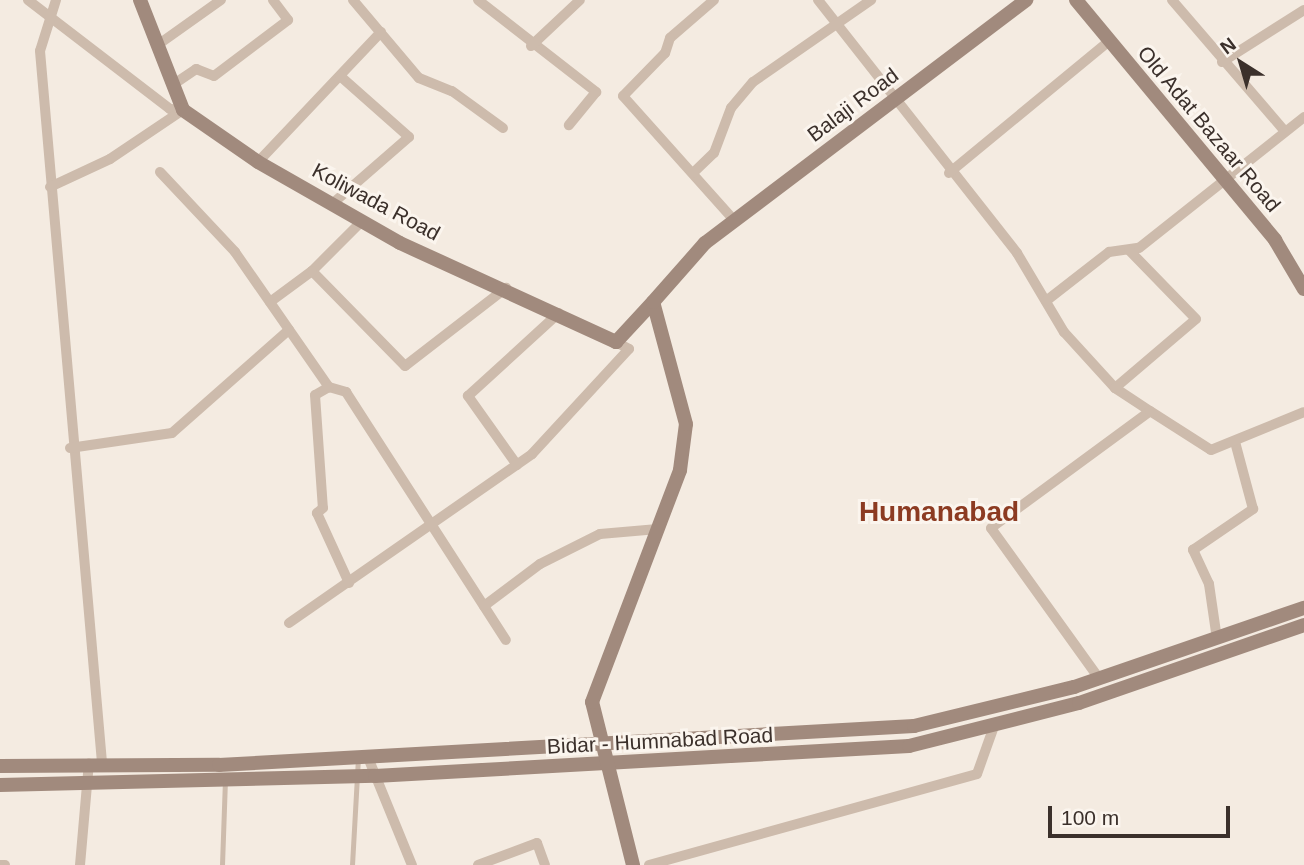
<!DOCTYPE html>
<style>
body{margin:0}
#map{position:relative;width:1304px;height:865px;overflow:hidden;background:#f4ebe1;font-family:Arial,sans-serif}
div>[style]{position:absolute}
.lane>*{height:5px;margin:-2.5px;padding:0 2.5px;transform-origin:2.5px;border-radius:2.5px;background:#cdbbac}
.street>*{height:10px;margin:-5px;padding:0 5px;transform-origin:5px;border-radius:5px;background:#cdbbac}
.secondary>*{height:14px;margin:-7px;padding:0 7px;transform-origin:7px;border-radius:7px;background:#a18a7d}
span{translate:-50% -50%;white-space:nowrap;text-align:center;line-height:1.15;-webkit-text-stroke:6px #fbf5ee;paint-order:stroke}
.street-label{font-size:21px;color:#3b302b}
.district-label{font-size:28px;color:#8c3b22;font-weight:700}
.north{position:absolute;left:1206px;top:28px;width:70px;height:70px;-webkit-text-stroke:5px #fbf5ee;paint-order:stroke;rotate:323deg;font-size:19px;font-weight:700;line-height:28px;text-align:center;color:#3b302b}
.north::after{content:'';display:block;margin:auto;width:24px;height:32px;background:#3b302b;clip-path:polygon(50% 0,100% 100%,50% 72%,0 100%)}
.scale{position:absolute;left:1048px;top:806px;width:182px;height:32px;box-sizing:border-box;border:4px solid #3b302b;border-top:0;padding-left:9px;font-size:21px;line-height:24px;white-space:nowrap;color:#3b302b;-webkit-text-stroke:5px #fbf5ee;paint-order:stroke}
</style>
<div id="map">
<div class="lane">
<div style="left:222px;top:865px;width:84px;rotate:-88deg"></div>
<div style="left:352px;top:865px;width:106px;rotate:-86.8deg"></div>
</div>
<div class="street">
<div style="left:28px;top:0;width:179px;rotate:37.5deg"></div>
<div style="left:170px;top:109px;width:13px;rotate:4deg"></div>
<div style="left:56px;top:0;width:53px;rotate:107.4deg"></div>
<div style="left:40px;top:51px;width:714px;rotate:85.02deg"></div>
<div style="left:353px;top:0;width:102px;rotate:49.8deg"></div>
<div style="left:419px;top:78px;width:35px;rotate:22deg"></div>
<div style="left:452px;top:91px;width:63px;rotate:36deg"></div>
<div style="left:478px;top:0;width:150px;rotate:37.9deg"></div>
<div style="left:596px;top:92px;width:43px;rotate:129.3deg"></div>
<div style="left:714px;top:0;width:58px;rotate:139.2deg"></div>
<div style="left:670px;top:38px;width:16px;rotate:108deg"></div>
<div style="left:665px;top:53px;width:60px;rotate:134.3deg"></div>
<div style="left:623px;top:96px;width:166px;rotate:48.2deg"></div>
<div style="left:818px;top:0;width:322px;rotate:51.8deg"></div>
<div style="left:1017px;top:253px;width:92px;rotate:59.3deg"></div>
<div style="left:1064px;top:332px;width:76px;rotate:47.7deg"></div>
<div style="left:1115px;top:388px;width:42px;rotate:33.3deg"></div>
<div style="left:1172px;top:0;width:172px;rotate:49.3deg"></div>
<div style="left:159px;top:44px;width:76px;rotate:-35.4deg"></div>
<div style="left:531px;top:46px;width:67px;rotate:-43.2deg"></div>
<div style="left:1222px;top:62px;width:97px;rotate:-32.4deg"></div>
<div style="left:174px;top:84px;width:27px;rotate:-34deg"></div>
<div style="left:196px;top:69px;width:19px;rotate:21deg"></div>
<div style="left:214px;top:76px;width:93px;rotate:-37.1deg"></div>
<div style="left:288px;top:20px;width:25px;rotate:-127deg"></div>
<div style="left:258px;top:162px;width:179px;rotate:-46.6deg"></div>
<div style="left:160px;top:172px;width:110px;rotate:46.8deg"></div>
<div style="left:235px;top:252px;width:165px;rotate:55.2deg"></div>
<div style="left:329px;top:387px;width:18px;rotate:16deg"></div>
<div style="left:346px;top:392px;width:295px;rotate:57.2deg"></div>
<div style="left:693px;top:173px;width:29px;rotate:-44deg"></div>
<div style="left:714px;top:153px;width:48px;rotate:-69.3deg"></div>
<div style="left:731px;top:108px;width:34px;rotate:-50deg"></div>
<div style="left:753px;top:82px;width:144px;rotate:-34.8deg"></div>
<div style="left:949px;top:173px;width:207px;rotate:-39.5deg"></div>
<div style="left:50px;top:187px;width:66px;rotate:-25deg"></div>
<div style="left:110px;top:159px;width:88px;rotate:-33.9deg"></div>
<div style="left:332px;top:204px;width:102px;rotate:-41deg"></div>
<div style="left:409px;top:137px;width:92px;rotate:-138.5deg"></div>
<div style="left:362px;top:221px;width:71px;rotate:135deg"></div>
<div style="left:312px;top:271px;width:133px;rotate:45.6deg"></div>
<div style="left:405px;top:366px;width:128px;rotate:-37.7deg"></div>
<div style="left:1046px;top:301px;width:80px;rotate:-37.9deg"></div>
<div style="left:1109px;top:252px;width:30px;rotate:-8deg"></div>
<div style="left:1139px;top:248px;width:211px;rotate:-38.4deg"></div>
<div style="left:270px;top:302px;width:52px;rotate:-36.4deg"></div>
<div style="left:329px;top:387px;width:16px;rotate:150deg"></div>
<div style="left:315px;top:395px;width:113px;rotate:86deg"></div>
<div style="left:323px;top:508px;width:8px;rotate:140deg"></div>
<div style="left:317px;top:513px;width:77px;rotate:65.4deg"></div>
<div style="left:1115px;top:388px;width:106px;rotate:-40.4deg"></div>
<div style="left:1196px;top:319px;width:96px;rotate:-134.2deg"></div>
<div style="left:70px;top:448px;width:103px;rotate:-8.4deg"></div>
<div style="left:172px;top:433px;width:156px;rotate:-41.4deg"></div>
<div style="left:517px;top:465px;width:85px;rotate:-125.4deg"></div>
<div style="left:468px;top:396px;width:123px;rotate:-42.4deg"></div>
<div style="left:484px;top:606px;width:70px;rotate:-36.9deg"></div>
<div style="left:540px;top:564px;width:67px;rotate:-26.6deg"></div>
<div style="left:600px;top:534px;width:58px;rotate:-4.9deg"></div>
<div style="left:289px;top:623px;width:296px;rotate:-34.8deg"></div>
<div style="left:532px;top:454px;width:143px;rotate:-47.3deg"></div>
<div style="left:629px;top:349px;width:15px;rotate:-152deg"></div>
<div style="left:1217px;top:639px;width:56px;rotate:-98.3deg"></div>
<div style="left:1209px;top:584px;width:38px;rotate:-115deg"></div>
<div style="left:1193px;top:550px;width:73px;rotate:-34.3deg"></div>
<div style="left:1253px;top:509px;width:69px;rotate:-105deg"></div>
<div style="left:1098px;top:677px;width:183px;rotate:-125.7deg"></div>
<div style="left:991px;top:528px;width:197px;rotate:-36.3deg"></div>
<div style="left:1150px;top:411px;width:72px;rotate:32.6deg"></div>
<div style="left:1211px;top:450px;width:100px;rotate:-22.2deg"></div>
<div style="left:367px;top:755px;width:119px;rotate:67.8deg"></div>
<div style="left:0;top:865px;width:5px"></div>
<div style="left:80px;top:865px;width:102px;rotate:-85deg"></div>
<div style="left:478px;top:865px;width:63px;rotate:-20.4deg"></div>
<div style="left:537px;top:843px;width:23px;rotate:70deg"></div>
<div style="left:649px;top:865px;width:340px;rotate:-15.5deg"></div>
<div style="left:977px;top:774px;width:48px;rotate:-70.4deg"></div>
</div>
<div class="secondary">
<div style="left:140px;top:0;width:118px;rotate:68.6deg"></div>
<div style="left:183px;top:110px;width:91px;rotate:34.7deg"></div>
<div style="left:258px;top:162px;width:163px;rotate:29.7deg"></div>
<div style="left:400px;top:243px;width:238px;rotate:24.6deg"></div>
<div style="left:616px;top:342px;width:54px;rotate:-47.2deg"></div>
<div style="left:1076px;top:0;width:312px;rotate:50.3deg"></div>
<div style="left:1275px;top:240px;width:57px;rotate:59.4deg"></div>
<div style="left:0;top:766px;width:219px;rotate:-0.3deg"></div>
<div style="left:219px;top:765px;width:696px;rotate:-3.21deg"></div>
<div style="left:914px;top:726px;width:165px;rotate:-13.7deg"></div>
<div style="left:1074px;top:687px;width:243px;rotate:-19deg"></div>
<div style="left:0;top:785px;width:375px;rotate:-1.4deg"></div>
<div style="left:375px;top:776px;width:535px;rotate:-3.22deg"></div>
<div style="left:909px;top:746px;width:175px;rotate:-14.2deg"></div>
<div style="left:1079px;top:703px;width:238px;rotate:-19.1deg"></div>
<div style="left:633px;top:865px;width:168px;rotate:-104.1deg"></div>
<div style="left:592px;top:702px;width:248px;rotate:-69.2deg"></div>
<div style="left:680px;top:470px;width:46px;rotate:-82.6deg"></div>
<div style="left:686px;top:424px;width:126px;rotate:-105.1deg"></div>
<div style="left:653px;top:302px;width:79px;rotate:-48.6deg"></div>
<div style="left:705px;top:243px;width:403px;rotate:-37.1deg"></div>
</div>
<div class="street-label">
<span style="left:853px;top:105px;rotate:-37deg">Balaji Road</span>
<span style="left:1209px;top:129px;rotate:50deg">Old Adat Bazaar Road</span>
<span style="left:376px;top:202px;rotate:28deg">Koliwada Road</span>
<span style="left:660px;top:741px;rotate:-3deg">Bidar - Humnabad Road</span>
</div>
<div class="district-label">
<span style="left:939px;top:512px">Humanabad</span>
</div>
<div class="north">N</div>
<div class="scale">100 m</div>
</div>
